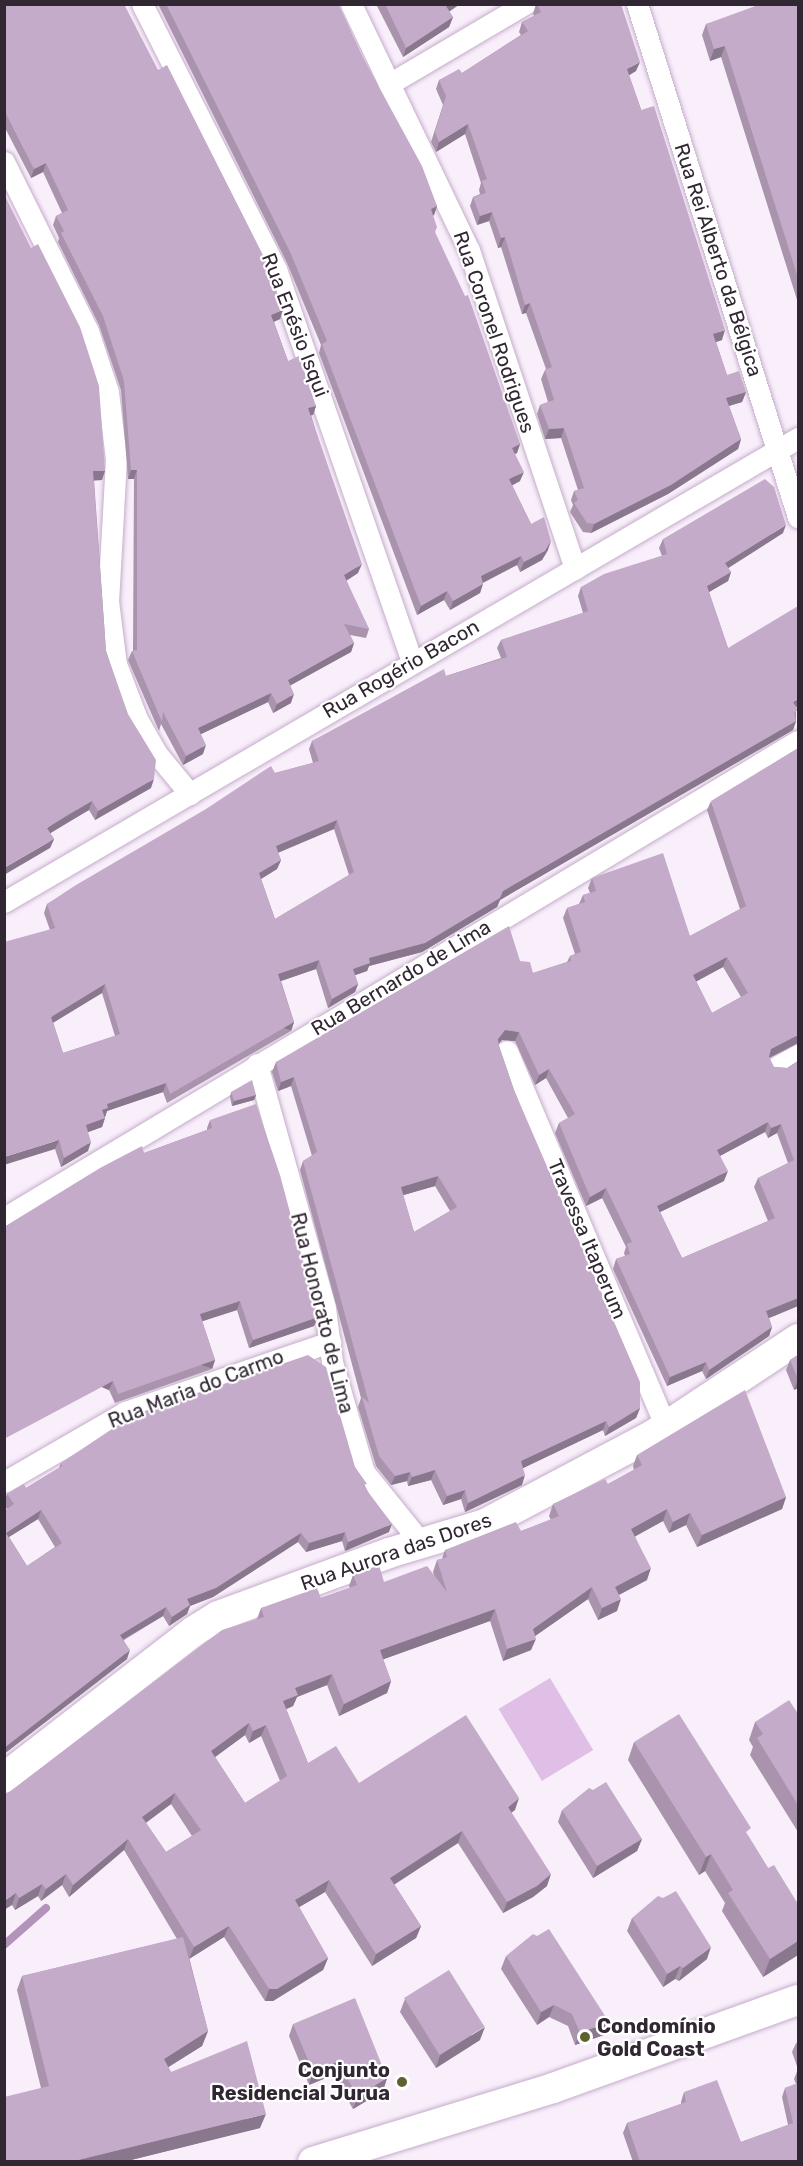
<!DOCTYPE html>
<meta charset="utf-8">
<style>
body{margin:0}
#map{position:relative;width:803px;height:2166px;overflow:hidden;background:#f9effb;font-family:Rubik,sans-serif}
div>[style]{position:absolute}
.green>*{inset:0;background:#dfbfe6;transform-origin:0 0}
.stream>*{height:8px;margin:-4px;padding:0 4px;transform-origin:4px;border-radius:4px;background:#b393b9}
.roads{filter:drop-shadow(0 0 2px #c5acca) drop-shadow(0 0 2px #c5acca)}
.street>*{height:21px;margin:-10.5px;padding:0 10.5px;transform-origin:10.5px;border-radius:10.5px;background:#fff}
.secondary>*{height:30px;margin:-15px;padding:0 15px;transform-origin:15px;border-radius:15px;background:#fff}
.wall>*{inset:0;background:#a993ad}
.shaded-wall>*{inset:0;background:#89788d;transform-origin:0 0}
.building>*{inset:0;background:#c4abc9;transform-origin:0 0}
.dots>*{width:16px;height:16px;translate:-50% -50%;box-sizing:border-box;border:3px solid #fff;border-radius:50%}
span{translate:-50% -50%;white-space:nowrap;text-align:center;line-height:1.15;-webkit-text-stroke:4.5px #fff;paint-order:stroke}
.street-label{font-size:20px;color:#312733}
.poi-label{font-size:20px;color:#312733;font-weight:700}
.left{translate:0 -50%;text-align:left}
.right{translate:-100% -50%;text-align:right}
.frame{position:absolute;inset:0;border:6px solid #312733;pointer-events:none}
</style>
<div id="map">
<div class="green">
<div style="left:550px;top:1678px;width:84px;height:60px;rotate:59deg"></div>
</div>
<div class="stream">
<div style="left:4px;top:1945px;width:56px;rotate:-41.4deg"></div>
</div>
<div class="roads">
<div class="street">
<div style="left:142px;top:4px;width:297px;rotate:63.2deg"></div>
<div style="left:276px;top:269px;width:416px;rotate:70.9deg"></div>
<div style="left:351px;top:4px;width:273px;rotate:64.4deg"></div>
<div style="left:469px;top:250px;width:336px;rotate:71.6deg"></div>
<div style="left:637px;top:4px;width:538px;rotate:72.58deg"></div>
<div style="left:389px;top:84px;width:158px;rotate:-30.5deg"></div>
<div style="left:4px;top:162px;width:189px;rotate:63.6deg"></div>
<div style="left:88px;top:331px;width:64px;rotate:71.8deg"></div>
<div style="left:108px;top:392px;width:67px;rotate:83.2deg"></div>
<div style="left:116px;top:459px;width:142px;rotate:93.2deg"></div>
<div style="left:108px;top:601px;width:64px;rotate:82.8deg"></div>
<div style="left:116px;top:664px;width:59px;rotate:69.1deg"></div>
<div style="left:137px;top:719px;width:40px;rotate:60.3deg"></div>
<div style="left:157px;top:754px;width:52px;rotate:50.5deg"></div>
<div style="left:4px;top:902px;width:920px;rotate:-30.3deg"></div>
<div style="left:507px;top:1051px;width:408px;rotate:67.1deg"></div>
<div style="left:257px;top:1064px;width:253px;rotate:74.4deg"></div>
<div style="left:325px;top:1308px;width:54px;rotate:82.6deg"></div>
<div style="left:332px;top:1362px;width:115px;rotate:73.8deg"></div>
<div style="left:364px;top:1472px;width:92px;rotate:51.1deg"></div>
<div style="left:778px;top:1066px;width:23px;rotate:-29deg"></div>
<div style="left:4px;top:1218px;width:926px;rotate:-31deg"></div>
<div style="left:4px;top:1482px;width:140px;rotate:-30deg"></div>
<div style="left:125px;top:1412px;width:217px;rotate:-18.9deg"></div>
</div>
<div class="secondary">
<div style="left:4px;top:1778px;width:240px;rotate:-37.7deg"></div>
<div style="left:194px;top:1631px;width:28px;rotate:-32deg"></div>
<div style="left:218px;top:1616px;width:182px;rotate:-20.2deg"></div>
<div style="left:389px;top:1553px;width:100px;rotate:-16.8deg"></div>
<div style="left:485px;top:1524px;width:190px;rotate:-27.9deg"></div>
<div style="left:653px;top:1435px;width:174px;rotate:-33.5deg"></div>
<div style="left:313px;top:2162px;width:251px;rotate:-17.1deg"></div>
<div style="left:553px;top:2088px;width:260px;rotate:-19.8deg"></div>
</div>
</div>
<div class="wall">
<div style="clip-path:polygon(4px 4px,283px 310px,280px 319px,274px 322px,288px 361px,316px 406px,313px 415px,311px 415px,358px 573px,346px 581px,369px 629px,366px 638px,350px 635px,354px 643px,351px 652px,290px 685px,291px 703px,273px 713px,268px 702px,201px 734px,203px 754px,183px 765px,161px 724px,159px 731px,128px 660px,132px 651px,133px 651px,134px 479px,128px 479px,121px 390px,99px 325px,58px 242px,59px 238px,53px 225px,56px 216px,62px 213px,43px 172px,31px 178px,4px 126px)"></div>
<div style="clip-path:polygon(158px 4px,338px 4px,361px 54px,437px 206px,434px 215px,433px 216px,435px 233px,520px 444px,517px 453px,515px 454px,520px 481px,512px 485px,531px 524px,548px 550px,542px 560px,520px 572px,517px 565px,483px 583px,480px 593px,450px 610px,444px 600px,417px 615px,319px 353px,321px 345px,287px 263px)"></div>
<div style="clip-path:polygon(376px 4px,460px 4px,449px 12px,453px 17px,449px 27px,403px 57px)"></div>
<div style="clip-path:polygon(536px 4px,636px 71px,629px 75px,722px 340px,716px 342px,727px 375px,746px 392px,742px 402px,729px 406px,741px 439px,738px 449px,668px 494px,591px 533px,583px 532px,570px 512px,573px 505px,571px 500px,574px 491px,578px 490px,561px 438px,545px 439px,537px 414px,540px 405px,548px 402px,541px 379px,545px 370px,546px 369px,526px 313px,522px 314px,501px 247px,498px 248px,489px 221px,477px 225px,470px 206px,473px 197px,480px 194px,479px 190px,481px 183px,465px 134px,436px 152px,431px 142px,443px 105px,436px 89px,439px 80px,462px 73px,521px 35px,519px 32px,522px 22px,534px 16px,533px 14px)"></div>
<div style="clip-path:polygon(798px 4px,798px 303px,721px 57px,710px 61px,702px 35px,706px 24px)"></div>
<div style="clip-path:polygon(4px 194px,102px 480px,94px 480px,106px 651px,151px 788px,95px 820px,89px 810px,66px 823px,50px 833px,54px 839px,50px 848px)"></div>
<div style="clip-path:polygon(evenodd,783px 533px,728px 568px,731px 572px,728px 581px,709px 592px,728px 648px,796px 707px,796px 721px,793px 730px,500px 900px,497px 907px,422px 952px,369px 966px,367px 971px,355px 975px,358px 984px,355px 992px,328px 1008px,316px 969px,281px 981px,294px 1022px,291px 1031px,167px 1103px,163px 1092px,107px 1111px,102px 1127px,88px 1132px,88px 1151px,61px 1167px,55px 1149px,50px 930px,44px 913px,47px 904px,275px 773px,313px 763px,309px 749px,312px 741px,446px 676px,501px 658px,497px 648px,501px 640px,583px 613px,578px 596px,581px 587px,662px 556px,659px 548px,663px 539px,783px 533px,334px 829px,349px 875px,275px 919px,261px 879px,277px 869px,281px 860px,278px 853px,334px 829px,783px 533px,102px 993px,115px 1036px,63px 1053px,53px 1022px,102px 993px)"></div>
<div style="clip-path:polygon(evenodd,711px 801px,798px 1043px,769px 1058px,774px 1067px,787px 1068px,798px 1061px,798px 1306px,769px 1318px,772px 1327px,769px 1336px,706px 1379px,702px 1371px,667px 1386px,613px 1269px,616px 1259px,625px 1256px,624px 1253px,626px 1247px,602px 1198px,586px 1206px,555px 1133px,559px 1123px,568px 1118px,546px 1078px,535px 1085px,515px 1041px,502px 1040px,498px 1044px,499px 1046px,514px 1090px,640px 1408px,636px 1418px,605px 1436px,603px 1430px,523px 1468px,522px 1485px,465px 1512px,461px 1499px,443px 1505px,431px 1480px,408px 1486px,407px 1481px,391px 1485px,376px 1466px,358px 1407px,361px 1398px,300px 1170px,303px 1161px,312px 1156px,291px 1086px,278px 1091px,272px 1072px,276px 1062px,520px 961px,533px 973px,567px 962px,570px 956px,575px 954px,563px 918px,567px 908px,579px 904px,583px 895px,590px 893px,588px 888px,592px 878px,690px 936px,740px 909px,707px 810px,711px 801px,723px 967px,741px 997px,712px 1013px,696px 981px,723px 967px,711px 801px,765px 1132px,768px 1138px,777px 1133px,788px 1163px,758px 1178px,754px 1187px,768px 1221px,682px 1258px,660px 1212px,724px 1181px,720px 1156px,765px 1132px,711px 801px,435px 1186px,450px 1211px,414px 1232px,403px 1195px,435px 1186px)"></div>
<div style="clip-path:polygon(231px 1092px,256px 1095px,254px 1100px,232px 1106px,230px 1097px)"></div>
<div style="clip-path:polygon(210px 1120px,318px 1317px,314px 1326px,249px 1348px,237px 1310px,202px 1321px,215px 1360px,212px 1369px,115px 1403px,109px 1390px,144px 1153px,207px 1130px,207px 1128px)"></div>
<div style="clip-path:polygon(798px 1355px,798px 1389px,798px 1388px,794px 1390px,786px 1370px,790px 1360px)"></div>
<div style="clip-path:polygon(evenodd,637px 1455px,786px 1497px,782px 1509px,697px 1547px,686px 1525px,669px 1533px,663px 1521px,635px 1536px,647px 1580px,619px 1595px,617px 1611px,598px 1620px,588px 1599px,535px 1636px,531px 1650px,503px 1661px,490px 1621px,383px 1659px,391px 1681px,387px 1693px,339px 1716px,327px 1685px,297px 1697px,293px 1706px,286px 1709px,308px 1763px,359px 1783px,515px 1810px,511px 1813px,547px 1886px,533px 1897px,503px 1913px,458px 1843px,394px 1884px,421px 1926px,416px 1938px,372px 1966px,325px 1892px,299px 1907px,328px 1958px,323px 1970px,273px 2001px,265px 2001px,224px 1937px,189px 1959px,189px 1957px,208px 2031px,202px 2046px,168px 2067px,171px 2072px,260px 2128px,123px 2162px,4px 2162px,41px 2088px,17px 1990px,22px 1976px,177px 1939px,124px 1850px,69px 1897px,62px 1885px,41px 1901px,38px 1896px,15px 1910px,12px 1905px,4px 1796px,257px 1619px,261px 1608px,321px 1598px,350px 1588px,349px 1586px,353px 1575px,384px 1582px,434px 1575px,433px 1572px,437px 1560px,442px 1559px,445px 1550px,521px 1531px,551px 1520px,549px 1516px,553px 1504px,608px 1484px,634px 1470px,633px 1466px,637px 1455px,245px 1735px,249px 1743px,261px 1736px,280px 1781px,245px 1803px,215px 1757px,245px 1735px,637px 1455px,171px 1804px,192px 1836px,166px 1852px,146px 1823px,171px 1804px)"></div>
<div style="clip-path:polygon(evenodd,61px 1463px,355px 1467px,389px 1532px,345px 1551px,342px 1541px,306px 1552px,298px 1542px,213px 1597px,190px 1606px,187px 1614px,169px 1626px,163px 1616px,124px 1640px,127px 1659px,4px 1754px,7px 1509px,4px 1504px,4px 1501px,7px 1494px,26px 1488px,59px 1468px,61px 1463px,38px 1519px,55px 1547px,27px 1566px,9px 1537px,38px 1519px)"></div>
<div style="clip-path:polygon(797px 1712px,798px 1712px,798px 1832px,750px 1755px,753px 1747px,749px 1740px,755px 1722px)"></div>
<div style="clip-path:polygon(634px 1742px,748px 1836px,768px 1868px,798px 1904px,798px 1955px,763px 1977px,722px 1911px,725px 1903px,705px 1871px,699px 1875px,628px 1760px)"></div>
<div style="clip-path:polygon(562px 1810px,642px 1839px,637px 1851px,593px 1878px,558px 1822px)"></div>
<div style="clip-path:polygon(632px 1918px,707px 1959px,679px 1981px,675px 1979px,663px 1987px,627px 1931px)"></div>
<div style="clip-path:polygon(506px 1956px,604px 2035px,575px 2045px,568px 2026px,549px 2017px,537px 2025px,501px 1969px)"></div>
<div style="clip-path:polygon(405px 1999px,480px 2040px,436px 2068px,400px 2012px)"></div>
<div style="clip-path:polygon(293px 2024px,387px 2078px,383px 2091px,353px 2109px,333px 2075px,309px 2085px,289px 2036px)"></div>
<div style="clip-path:polygon(798px 2042px,798px 2069px,792px 2052px,796px 2043px)"></div>
<div style="clip-path:polygon(798px 2069px,798px 2162px,633px 2162px,623px 2133px,627px 2123px,681px 2104px,681px 2102px,684px 2092px,741px 2142px,788px 2125px,782px 2097px,785px 2088px,796px 2084px,794px 2079px)"></div>
</div>
<div class="shaded-wall">
<div style="clip-path:polygon(449px 4px,460px 4px,442px 16px,446px 6px)"></div>
<div style="clip-path:polygon(453px 17px,449px 27px,403px 57px,406px 48px)"></div>
<div style="clip-path:polygon(725px 46px,721px 57px,710px 61px,714px 49px)"></div>
<div style="clip-path:polygon(640px 62px,636px 71px,623px 79px,627px 69px)"></div>
<div style="clip-path:polygon(468px 124px,465px 134px,436px 152px,439px 142px)"></div>
<div style="clip-path:polygon(46px 163px,43px 172px,31px 178px,34px 169px)"></div>
<div style="clip-path:polygon(437px 206px,434px 215px,427px 218px,431px 209px)"></div>
<div style="clip-path:polygon(492px 212px,489px 221px,477px 225px,480px 216px)"></div>
<div style="clip-path:polygon(505px 237px,501px 247px,498px 248px,501px 238px)"></div>
<div style="clip-path:polygon(530px 303px,526px 313px,522px 314px,525px 305px)"></div>
<div style="clip-path:polygon(283px 310px,280px 319px,268px 324px,271px 315px)"></div>
<div style="clip-path:polygon(725px 330px,722px 340px,710px 344px,713px 334px)"></div>
<div style="clip-path:polygon(746px 392px,742px 402px,722px 408px,726px 398px)"></div>
<div style="clip-path:polygon(316px 406px,313px 415px,305px 417px,308px 408px)"></div>
<div style="clip-path:polygon(564px 428px,561px 438px,545px 439px,549px 429px)"></div>
<div style="clip-path:polygon(741px 439px,738px 449px,668px 494px,591px 533px,594px 524px)"></div>
<div style="clip-path:polygon(520px 444px,517px 453px,508px 457px,512px 448px)"></div>
<div style="clip-path:polygon(131px 470px,137px 470px,134px 479px,128px 479px)"></div>
<div style="clip-path:polygon(93px 471px,105px 471px,102px 480px,90px 481px)"></div>
<div style="clip-path:polygon(524px 472px,520px 481px,506px 489px,509px 479px)"></div>
<div style="clip-path:polygon(786px 525px,783px 533px,722px 572px,725px 563px)"></div>
<div style="clip-path:polygon(551px 541px,548px 550px,542px 560px,520px 572px,524px 562px)"></div>
<div style="clip-path:polygon(521px 556px,517px 565px,478px 585px,481px 576px)"></div>
<div style="clip-path:polygon(362px 564px,358px 573px,341px 584px,344px 575px)"></div>
<div style="clip-path:polygon(731px 572px,728px 581px,704px 595px,707px 586px)"></div>
<div style="clip-path:polygon(483px 584px,480px 593px,450px 610px,453px 601px)"></div>
<div style="clip-path:polygon(447px 591px,444px 600px,417px 615px,421px 606px)"></div>
<div style="clip-path:polygon(354px 643px,351px 652px,284px 689px,288px 680px)"></div>
<div style="clip-path:polygon(271px 693px,268px 702px,195px 737px,198px 728px)"></div>
<div style="clip-path:polygon(294px 694px,291px 703px,273px 713px,277px 704px)"></div>
<div style="clip-path:polygon(798px 699px,798px 706px,790px 711px,793px 702px)"></div>
<div style="clip-path:polygon(796px 721px,793px 730px,500px 900px,497px 907px,422px 952px,369px 966px,367px 971px,350px 977px,353px 969px,369px 958px,503px 891px)"></div>
<div style="clip-path:polygon(206px 745px,203px 754px,183px 765px,186px 756px)"></div>
<div style="clip-path:polygon(154px 779px,151px 788px,95px 820px,98px 811px)"></div>
<div style="clip-path:polygon(92px 801px,89px 810px,44px 837px,47px 828px)"></div>
<div style="clip-path:polygon(337px 820px,334px 829px,272px 855px,276px 846px)"></div>
<div style="clip-path:polygon(54px 839px,50px 848px,4px 875px,4px 868px)"></div>
<div style="clip-path:polygon(281px 860px,277px 869px,256px 882px,259px 873px)"></div>
<div style="clip-path:polygon(727px 957px,723px 967px,690px 985px,693px 975px)"></div>
<div style="clip-path:polygon(319px 960px,316px 969px,275px 983px,278px 974px)"></div>
<div style="clip-path:polygon(105px 984px,102px 993px,48px 1026px,51px 1017px)"></div>
<div style="clip-path:polygon(358px 984px,355px 992px,328px 1008px,332px 999px)"></div>
<div style="left:294px;top:1022px;width:9px;height:143px;rotate:108deg"></div>
<div style="clip-path:polygon(505px 1030px,519px 1032px,515px 1041px,502px 1040px,494px 1049px,498px 1039px)"></div>
<div style="clip-path:polygon(798px 1035px,798px 1043px,767px 1059px,771px 1049px)"></div>
<div style="clip-path:polygon(549px 1069px,546px 1078px,535px 1085px,539px 1075px)"></div>
<div style="clip-path:polygon(294px 1077px,291px 1086px,278px 1091px,281px 1082px)"></div>
<div style="clip-path:polygon(166px 1083px,163px 1092px,107px 1111px,105px 1117px,99px 1119px,102px 1110px,107px 1104px)"></div>
<div style="clip-path:polygon(256px 1095px,254px 1100px,232px 1106px,234px 1101px)"></div>
<div style="clip-path:polygon(105px 1118px,102px 1127px,83px 1134px,86px 1125px)"></div>
<div style="clip-path:polygon(768px 1122px,765px 1132px,714px 1159px,717px 1150px)"></div>
<div style="clip-path:polygon(781px 1124px,777px 1133px,768px 1138px,771px 1128px)"></div>
<div style="clip-path:polygon(59px 1140px,55px 1149px,4px 1165px,4px 1157px)"></div>
<div style="clip-path:polygon(91px 1142px,88px 1151px,61px 1167px,64px 1158px)"></div>
<div style="clip-path:polygon(728px 1171px,724px 1181px,654px 1215px,657px 1206px)"></div>
<div style="clip-path:polygon(438px 1176px,435px 1186px,397px 1197px,401px 1187px)"></div>
<div style="clip-path:polygon(606px 1188px,602px 1198px,586px 1206px,590px 1197px)"></div>
<div style="clip-path:polygon(798px 1298px,798px 1306px,762px 1321px,766px 1311px)"></div>
<div style="clip-path:polygon(240px 1301px,237px 1310px,197px 1323px,200px 1314px)"></div>
<div style="clip-path:polygon(318px 1317px,314px 1326px,249px 1348px,253px 1340px)"></div>
<div style="clip-path:polygon(772px 1327px,769px 1336px,706px 1379px,709px 1370px)"></div>
<div style="left:215px;top:1360px;width:9px;height:103px;rotate:108deg"></div>
<div style="clip-path:polygon(706px 1362px,702px 1371px,667px 1386px,670px 1377px)"></div>
<div style="clip-path:polygon(798px 1379px,798px 1388px,794px 1390px)"></div>
<div style="left:113px;top:1381px;width:10px;height:123px;rotate:114deg"></div>
<div style="clip-path:polygon(640px 1408px,636px 1418px,605px 1436px,609px 1427px)"></div>
<div style="clip-path:polygon(606px 1421px,603px 1430px,517px 1471px,521px 1461px)"></div>
<div style="clip-path:polygon(435px 1470px,431px 1480px,408px 1486px,412px 1477px)"></div>
<div style="clip-path:polygon(410px 1472px,407px 1481px,391px 1485px,395px 1476px)"></div>
<div style="clip-path:polygon(525px 1475px,522px 1485px,465px 1512px,468px 1503px)"></div>
<div style="clip-path:polygon(465px 1490px,461px 1499px,443px 1505px,447px 1496px)"></div>
<div style="clip-path:polygon(786px 1497px,782px 1509px,697px 1547px,702px 1535px)"></div>
<div style="clip-path:polygon(667px 1509px,663px 1521px,627px 1541px,631px 1529px)"></div>
<div style="clip-path:polygon(41px 1510px,38px 1519px,4px 1540px,6px 1533px)"></div>
<div style="clip-path:polygon(690px 1513px,686px 1525px,669px 1533px,673px 1522px)"></div>
<div style="clip-path:polygon(392px 1524px,389px 1532px,345px 1551px,348px 1542px)"></div>
<div style="clip-path:polygon(345px 1532px,342px 1541px,306px 1552px,309px 1543px)"></div>
<div style="clip-path:polygon(301px 1533px,298px 1542px,213px 1597px,190px 1606px,187px 1614px,169px 1626px,172px 1617px,187px 1599px)"></div>
<div style="clip-path:polygon(651px 1568px,647px 1580px,611px 1599px,615px 1587px)"></div>
<div style="clip-path:polygon(592px 1587px,588px 1599px,528px 1641px,533px 1629px)"></div>
<div style="clip-path:polygon(621px 1599px,617px 1611px,598px 1620px,602px 1608px)"></div>
<div style="clip-path:polygon(166px 1607px,163px 1616px,117px 1643px,120px 1635px)"></div>
<div style="clip-path:polygon(495px 1609px,490px 1621px,376px 1662px,380px 1650px)"></div>
<div style="clip-path:polygon(536px 1639px,531px 1650px,503px 1661px,507px 1649px)"></div>
<div style="clip-path:polygon(130px 1650px,127px 1659px,4px 1754px,4px 1748px)"></div>
<div style="clip-path:polygon(332px 1674px,327px 1685px,297px 1697px,293px 1706px,278px 1713px,283px 1701px,295px 1688px)"></div>
<div style="clip-path:polygon(391px 1681px,387px 1693px,339px 1716px,344px 1704px)"></div>
<div style="clip-path:polygon(249px 1723px,245px 1735px,207px 1763px,211px 1751px)"></div>
<div style="clip-path:polygon(266px 1725px,261px 1736px,249px 1743px,253px 1731px)"></div>
<div style="clip-path:polygon(175px 1793px,171px 1804px,137px 1829px,142px 1817px)"></div>
<div style="clip-path:polygon(519px 1798px,515px 1810px,503px 1818px,508px 1807px)"></div>
<div style="clip-path:polygon(462px 1831px,458px 1843px,386px 1890px,390px 1878px)"></div>
<div style="clip-path:polygon(128px 1839px,124px 1850px,69px 1897px,73px 1885px)"></div>
<div style="clip-path:polygon(642px 1839px,637px 1851px,593px 1878px,597px 1866px)"></div>
<div style="clip-path:polygon(711px 1854px,705px 1871px,699px 1875px,706px 1857px)"></div>
<div style="clip-path:polygon(66px 1874px,62px 1885px,41px 1901px,46px 1889px)"></div>
<div style="clip-path:polygon(551px 1874px,547px 1886px,533px 1897px,503px 1913px,507px 1902px)"></div>
<div style="clip-path:polygon(329px 1880px,325px 1892px,291px 1912px,295px 1900px)"></div>
<div style="clip-path:polygon(42px 1884px,38px 1896px,15px 1910px,19px 1898px)"></div>
<div style="clip-path:polygon(16px 1893px,12px 1905px,4px 1910px,4px 1901px)"></div>
<div style="clip-path:polygon(229px 1926px,224px 1937px,189px 1959px,194px 1947px)"></div>
<div style="clip-path:polygon(421px 1926px,416px 1938px,372px 1966px,376px 1954px)"></div>
<div style="clip-path:polygon(798px 1941px,798px 1955px,763px 1977px,770px 1959px)"></div>
<div style="clip-path:polygon(711px 1947px,707px 1959px,679px 1981px,683px 1968px)"></div>
<div style="clip-path:polygon(328px 1958px,323px 1970px,273px 2001px,265px 2001px,269px 1989px)"></div>
<div style="clip-path:polygon(680px 1966px,675px 1979px,663px 1987px,667px 1974px)"></div>
<div style="clip-path:polygon(554px 2005px,549px 2017px,537px 2025px,541px 2012px)"></div>
<div style="clip-path:polygon(609px 2022px,604px 2035px,575px 2045px,580px 2033px)"></div>
<div style="clip-path:polygon(485px 2027px,480px 2040px,436px 2068px,440px 2055px)"></div>
<div style="clip-path:polygon(208px 2031px,202px 2046px,159px 2073px,164px 2059px)"></div>
<div style="clip-path:polygon(337px 2062px,333px 2075px,309px 2085px,313px 2072px)"></div>
<div style="clip-path:polygon(387px 2078px,383px 2091px,353px 2109px,358px 2096px)"></div>
<div style="clip-path:polygon(266px 2114px,260px 2128px,123px 2162px,70px 2162px)"></div>
</div>
<div class="building">
<div style="clip-path:polygon(4px 4px,124px 4px,158px 70px,167px 65px,268px 265px,283px 310px,271px 315px,288px 361px,299px 356px,316px 406px,308px 408px,362px 564px,344px 575px,369px 629px,344px 624px,354px 643px,288px 680px,294px 694px,277px 704px,271px 693px,198px 728px,206px 745px,186px 756px,163px 712px,162px 722px,132px 651px,137px 650px,137px 470px,131px 470px,124px 381px,103px 316px,61px 233px,64px 231px,56px 216px,68px 210px,46px 163px,34px 169px,4px 110px)"></div>
<div style="clip-path:polygon(166px 4px,338px 4px,361px 54px,422px 166px,437px 206px,431px 209px,437px 227px,435px 232px,465px 296px,468px 295px,520px 444px,512px 448px,524px 472px,509px 479px,531px 524px,544px 517px,551px 541px,545px 551px,524px 562px,521px 556px,481px 576px,483px 584px,453px 601px,447px 591px,421px 606px,322px 344px,327px 341px,291px 254px)"></div>
<div style="clip-path:polygon(385px 4px,449px 4px,446px 6px,453px 17px,406px 48px)"></div>
<div style="clip-path:polygon(537px 4px,621px 4px,640px 62px,627px 69px,641px 110px,654px 106px,725px 330px,713px 334px,727px 375px,739px 371px,746px 392px,726px 398px,741px 439px,671px 485px,594px 524px,587px 523px,574px 503px,578px 500px,574px 491px,584px 488px,564px 428px,549px 429px,540px 405px,554px 400px,545px 370px,552px 367px,530px 303px,525px 305px,505px 237px,501px 238px,492px 212px,480px 216px,473px 197px,486px 193px,482px 181px,487px 179px,468px 124px,439px 142px,435px 132px,446px 96px,439px 80px,459px 69px,462px 73px,528px 31px,522px 22px,541px 12px)"></div>
<div style="clip-path:polygon(761px 4px,798px 4px,798px 278px,725px 46px,714px 49px,706px 24px)"></div>
<div style="clip-path:polygon(4px 194px,31px 248px,38px 244px,80px 327px,99px 386px,105px 471px,93px 471px,106px 651px,128px 714px,156px 760px,154px 779px,98px 811px,92px 801px,69px 814px,47px 828px,54px 839px,4px 868px)"></div>
<div style="clip-path:polygon(evenodd,765px 479px,774px 487px,786px 525px,725px 563px,731px 572px,707px 586px,728px 648px,798px 606px,798px 699px,793px 702px,798px 710px,794px 713px,796px 721px,503px 891px,500px 898px,425px 943px,369px 958px,370px 963px,353px 969px,358px 984px,332px 999px,319px 960px,278px 974px,294px 1022px,170px 1094px,166px 1083px,107px 1104px,108px 1108px,102px 1110px,105px 1118px,86px 1125px,91px 1142px,64px 1158px,59px 1140px,4px 1157px,4px 942px,55px 928px,47px 904px,76px 885px,206px 809px,271px 766px,275px 773px,319px 761px,312px 741px,444px 669px,446px 676px,507px 657px,501px 640px,588px 611px,581px 587px,604px 574px,667px 554px,663px 539px,765px 479px,337px 820px,354px 872px,275px 919px,259px 873px,281px 860px,276px 846px,337px 820px,765px 479px,105px 984px,120px 1034px,63px 1053px,51px 1017px,105px 984px)"></div>
<div style="clip-path:polygon(evenodd,798px 748px,798px 1035px,771px 1049px,769px 1057px,774px 1067px,787px 1068px,798px 1061px,798px 1298px,766px 1311px,772px 1327px,709px 1370px,706px 1362px,670px 1377px,616px 1259px,630px 1254px,627px 1244px,632px 1242px,606px 1188px,590px 1197px,559px 1123px,575px 1114px,549px 1069px,539px 1075px,519px 1032px,505px 1030px,498px 1039px,499px 1046px,514px 1090px,640px 1382px,640px 1408px,609px 1427px,606px 1421px,521px 1461px,525px 1475px,468px 1503px,465px 1490px,447px 1496px,435px 1470px,412px 1477px,410px 1472px,395px 1476px,379px 1456px,362px 1397px,369px 1403px,303px 1161px,317px 1152px,294px 1077px,281px 1082px,276px 1062px,509px 926px,520px 961px,530px 962px,533px 973px,571px 961px,570px 956px,581px 952px,567px 908px,585px 902px,583px 895px,596px 891px,592px 878px,663px 853px,690px 936px,746px 906px,711px 801px,798px 748px,727px 957px,748px 993px,712px 1013px,693px 975px,727px 957px,798px 748px,768px 1122px,771px 1128px,781px 1124px,794px 1160px,758px 1178px,775px 1218px,682px 1258px,657px 1206px,728px 1171px,717px 1150px,768px 1122px,798px 748px,438px 1176px,457px 1207px,414px 1232px,401px 1187px,438px 1176px)"></div>
<div style="clip-path:polygon(252px 1080px,256px 1095px,234px 1101px,231px 1092px)"></div>
<div style="clip-path:polygon(256px 1104px,280px 1175px,318px 1317px,253px 1340px,240px 1301px,200px 1314px,215px 1360px,118px 1394px,113px 1381px,4px 1439px,4px 1227px,100px 1168px,142px 1146px,144px 1153px,212px 1128px,210px 1120px)"></div>
<div style="clip-path:polygon(evenodd,308px 1355px,326px 1367px,355px 1467px,367px 1484px,363px 1485px,392px 1524px,348px 1542px,345px 1532px,309px 1543px,301px 1533px,216px 1588px,187px 1599px,190px 1605px,172px 1617px,166px 1607px,120px 1635px,130px 1650px,4px 1748px,4px 1511px,14px 1504px,7px 1494px,24px 1484px,26px 1488px,62px 1466px,61px 1463px,133px 1415px,308px 1355px,41px 1510px,62px 1543px,27px 1566px,6px 1533px,41px 1510px)"></div>
<div style="clip-path:polygon(798px 1355px,798px 1379px,790px 1360px)"></div>
<div style="clip-path:polygon(evenodd,745px 1390px,786px 1497px,702px 1535px,690px 1513px,673px 1522px,667px 1509px,631px 1529px,651px 1568px,615px 1587px,621px 1599px,602px 1608px,592px 1587px,533px 1629px,536px 1639px,507px 1649px,495px 1609px,380px 1650px,391px 1681px,344px 1704px,332px 1674px,295px 1688px,298px 1695px,283px 1701px,308px 1763px,336px 1746px,359px 1783px,466px 1715px,519px 1798px,508px 1807px,551px 1874px,537px 1886px,507px 1902px,462px 1831px,390px 1878px,421px 1926px,376px 1954px,329px 1880px,295px 1900px,328px 1958px,277px 1989px,269px 1989px,229px 1926px,194px 1947px,128px 1839px,73px 1885px,66px 1874px,46px 1889px,42px 1884px,19px 1898px,16px 1893px,4px 1901px,4px 1796px,222px 1630px,264px 1617px,261px 1608px,317px 1588px,321px 1598px,357px 1585px,353px 1575px,379px 1565px,384px 1582px,427px 1566px,447px 1592px,437px 1560px,447px 1557px,445px 1550px,516px 1522px,521px 1531px,559px 1516px,553px 1504px,605px 1479px,608px 1484px,642px 1465px,637px 1455px,745px 1390px,249px 1723px,253px 1731px,266px 1725px,287px 1776px,245px 1803px,211px 1751px,249px 1723px,745px 1390px,175px 1793px,201px 1830px,166px 1852px,142px 1817px,175px 1793px)"></div>
<div style="clip-path:polygon(789px 1700px,797px 1712px,798px 1712px,798px 1805px,757px 1738px,763px 1734px,755px 1722px)"></div>
<div style="clip-path:polygon(679px 1714px,751px 1828px,746px 1832px,768px 1868px,774px 1865px,798px 1904px,798px 1941px,770px 1959px,728px 1893px,733px 1890px,711px 1854px,706px 1857px,634px 1742px)"></div>
<div style="clip-path:polygon(606px 1782px,642px 1839px,597px 1866px,562px 1810px,589px 1788px,593px 1790px)"></div>
<div style="clip-path:polygon(676px 1891px,711px 1947px,683px 1968px,680px 1966px,667px 1974px,632px 1918px,658px 1896px,663px 1898px)"></div>
<div style="clip-path:polygon(549px 1929px,609px 2022px,580px 2033px,572px 2014px,554px 2005px,541px 2012px,506px 1956px,533px 1934px,537px 1936px)"></div>
<div style="clip-path:polygon(183px 1937px,208px 2031px,164px 2059px,171px 2072px,247px 2041px,266px 2114px,70px 2162px,4px 2162px,4px 2097px,49px 2086px,22px 1976px)"></div>
<div style="left:449px;top:1970px;width:67px;height:53px;rotate:58deg"></div>
<div style="clip-path:polygon(355px 1998px,387px 2078px,358px 2096px,337px 2062px,313px 2072px,293px 2024px)"></div>
<div style="clip-path:polygon(798px 2042px,798px 2050px,796px 2043px)"></div>
<div style="clip-path:polygon(717px 2080px,741px 2142px,793px 2123px,785px 2088px,798px 2083px,798px 2162px,640px 2162px,627px 2123px,686px 2102px,684px 2092px)"></div>
</div>
<div class="dots">
<div style="left:585px;top:2037px;background:#5e602d"></div>
<div style="left:402px;top:2082px;background:#5e602d"></div>
</div>
<div class="street-label">
<span style="left:718px;top:260px;rotate:72deg">Rua Rei Alberto da Bélgica</span>
<span style="left:295px;top:325px;rotate:69deg">Rua Enésio Isqui</span>
<span style="left:494px;top:332px;rotate:71deg">Rua Coronel Rodrigues</span>
<span style="left:401px;top:669px;rotate:-30deg">Rua Rogério Bacon</span>
<span style="left:401px;top:978px;rotate:-31deg">Rua Bernardo de Lima</span>
<span style="left:587px;top:1239px;rotate:67deg">Travessa Itaperum</span>
<span style="left:322px;top:1313px;rotate:76deg">Rua Honorato de Lima</span>
<span style="left:196px;top:1389px;rotate:-21deg">Rua Maria do Carmo</span>
<span style="left:396px;top:1552px;rotate:-19deg">Rua Aurora das Dores</span>
</div>
<div class="poi-label">
<span class="left" style="left:597px;top:2038px">Condomínio<br>Gold Coast</span>
<span class="right" style="left:390px;top:2082px">Conjunto<br>Residencial Jurua</span>
</div>
<div class="frame"></div>
</div>
